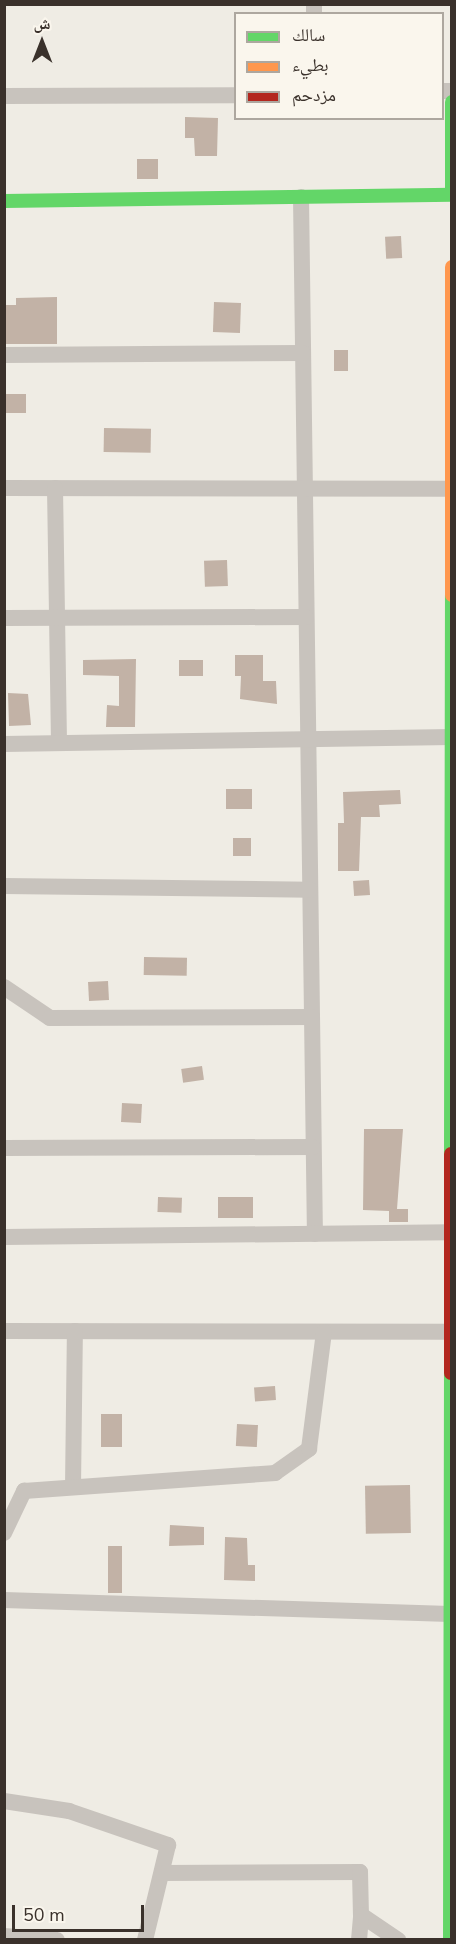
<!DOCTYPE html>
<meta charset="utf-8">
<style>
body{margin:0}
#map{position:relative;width:456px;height:1944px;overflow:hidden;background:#efece4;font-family:"Nunito Sans","Noto Naskh Arabic",sans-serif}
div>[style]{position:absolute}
.building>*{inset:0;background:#c2b2a6;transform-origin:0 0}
.street>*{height:16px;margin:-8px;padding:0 8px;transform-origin:8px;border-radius:8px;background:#c8c3bd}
.fast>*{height:14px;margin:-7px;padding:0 7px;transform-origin:7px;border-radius:7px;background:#63d668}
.slow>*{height:14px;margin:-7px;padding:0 7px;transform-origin:7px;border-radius:7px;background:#ff974d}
.jam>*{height:14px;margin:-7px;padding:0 7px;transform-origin:7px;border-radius:7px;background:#b3261e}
span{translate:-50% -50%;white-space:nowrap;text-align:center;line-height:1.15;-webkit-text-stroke:4.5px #faf6ed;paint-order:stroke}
.frame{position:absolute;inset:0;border:6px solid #3a312b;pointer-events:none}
.legend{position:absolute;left:234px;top:12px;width:210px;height:108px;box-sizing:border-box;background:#faf6ed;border:2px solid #ada79f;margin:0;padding:8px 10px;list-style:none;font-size:18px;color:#3a312b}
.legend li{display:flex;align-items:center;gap:12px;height:30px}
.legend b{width:30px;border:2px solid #ada79f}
.north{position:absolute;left:12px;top:12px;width:60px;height:60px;-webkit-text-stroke:4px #faf6ed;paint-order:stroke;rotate:0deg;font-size:16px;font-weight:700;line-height:24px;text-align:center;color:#3a312b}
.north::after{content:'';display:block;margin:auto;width:21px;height:27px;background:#3a312b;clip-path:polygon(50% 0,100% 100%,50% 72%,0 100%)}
.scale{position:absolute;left:12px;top:1905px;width:132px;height:27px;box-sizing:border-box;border:3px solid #3a312b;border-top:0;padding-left:8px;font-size:18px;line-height:21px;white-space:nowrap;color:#3a312b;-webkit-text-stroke:4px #faf6ed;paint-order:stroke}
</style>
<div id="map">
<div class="building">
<div style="clip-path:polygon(185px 117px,218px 118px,217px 156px,195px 156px,194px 138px,185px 138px)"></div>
<div style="left:137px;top:159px;width:21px;height:20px"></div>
<div style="left:401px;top:236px;width:22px;height:16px;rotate:87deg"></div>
<div style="clip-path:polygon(57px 297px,57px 344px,4px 344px,4px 305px,16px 305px,16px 298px)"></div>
<div style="left:214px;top:302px;width:27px;height:30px;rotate:2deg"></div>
<div style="left:334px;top:350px;width:14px;height:21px"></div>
<div style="left:26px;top:394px;width:19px;height:21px;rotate:90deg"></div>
<div style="left:104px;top:428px;width:47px;height:24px;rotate:1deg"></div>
<div style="left:227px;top:560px;width:26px;height:23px;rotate:88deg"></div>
<div style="clip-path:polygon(235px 655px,263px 655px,263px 681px,276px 681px,277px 704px,240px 699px,241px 676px,235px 676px)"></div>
<div style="clip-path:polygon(136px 659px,135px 727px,106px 727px,107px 705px,119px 706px,119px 676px,83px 675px,83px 660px)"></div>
<div style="left:179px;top:660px;width:24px;height:16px"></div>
<div style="clip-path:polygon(8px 693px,28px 694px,31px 725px,9px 726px)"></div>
<div style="left:226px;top:789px;width:26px;height:20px"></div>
<div style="clip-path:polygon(400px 790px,401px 804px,379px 805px,380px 817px,361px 817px,359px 871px,338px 871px,338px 823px,344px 823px,343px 792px)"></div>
<div style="left:233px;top:838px;width:18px;height:18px"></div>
<div style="left:369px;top:880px;width:15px;height:16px;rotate:86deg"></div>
<div style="left:144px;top:957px;width:43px;height:18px;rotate:1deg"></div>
<div style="left:108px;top:981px;width:19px;height:20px;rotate:87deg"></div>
<div style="left:202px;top:1066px;width:14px;height:21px;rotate:82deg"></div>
<div style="left:122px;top:1103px;width:20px;height:19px;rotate:3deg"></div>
<div style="clip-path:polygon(364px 1129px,403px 1129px,397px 1209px,408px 1209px,408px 1222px,389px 1222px,389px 1211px,363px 1210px)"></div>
<div style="left:158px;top:1197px;width:24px;height:15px;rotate:2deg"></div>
<div style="left:253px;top:1197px;width:21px;height:35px;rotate:90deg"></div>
<div style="left:275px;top:1386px;width:14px;height:21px;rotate:86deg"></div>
<div style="left:122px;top:1414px;width:33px;height:21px;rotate:90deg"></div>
<div style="left:237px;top:1424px;width:21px;height:22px;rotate:3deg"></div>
<div style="left:410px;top:1485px;width:48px;height:45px;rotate:89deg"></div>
<div style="clip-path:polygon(170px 1525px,204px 1527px,204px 1545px,169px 1546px)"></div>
<div style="clip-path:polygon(225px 1537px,247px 1538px,248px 1565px,255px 1565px,255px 1581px,224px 1580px)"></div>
<div style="left:108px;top:1546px;width:14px;height:47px"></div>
</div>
<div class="street">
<div style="left:314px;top:14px;width:10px;rotate:-90deg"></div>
<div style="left:442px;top:91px;width:10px"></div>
<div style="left:4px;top:96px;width:232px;rotate:-0.2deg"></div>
<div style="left:301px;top:197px;width:1037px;rotate:89.23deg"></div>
<div style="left:4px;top:355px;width:299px;rotate:-0.4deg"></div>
<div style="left:4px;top:488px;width:447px;rotate:0.1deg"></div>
<div style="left:55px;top:488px;width:255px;rotate:89.1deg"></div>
<div style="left:4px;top:618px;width:302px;rotate:-0.2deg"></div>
<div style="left:4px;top:744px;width:448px;rotate:-0.9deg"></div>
<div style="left:4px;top:886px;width:306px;rotate:0.7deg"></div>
<div style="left:4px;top:987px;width:55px;rotate:34deg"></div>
<div style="left:50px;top:1018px;width:262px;rotate:-0.2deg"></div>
<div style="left:4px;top:1148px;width:309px;rotate:-0.2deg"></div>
<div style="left:4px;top:1237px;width:446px;rotate:-0.6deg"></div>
<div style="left:4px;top:1331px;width:446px;rotate:0.1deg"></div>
<div style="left:73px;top:1487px;width:156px;rotate:-89.3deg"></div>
<div style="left:4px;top:1533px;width:47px;rotate:-64.5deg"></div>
<div style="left:24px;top:1491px;width:252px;rotate:-4.1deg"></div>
<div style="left:275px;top:1473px;width:42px;rotate:-35.2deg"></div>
<div style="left:309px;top:1449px;width:118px;rotate:-82.7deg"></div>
<div style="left:4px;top:1600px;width:446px;rotate:1.8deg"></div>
<div style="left:4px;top:1801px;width:66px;rotate:8.7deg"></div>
<div style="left:69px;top:1811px;width:105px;rotate:19deg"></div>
<div style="left:168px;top:1845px;width:98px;rotate:103.6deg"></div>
<div style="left:163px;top:1873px;width:197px;rotate:-0.3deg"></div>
<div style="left:360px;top:1872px;width:43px;rotate:88.7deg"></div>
<div style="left:361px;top:1915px;width:45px;rotate:34deg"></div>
<div style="left:4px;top:1936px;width:53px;rotate:4.3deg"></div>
<div style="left:359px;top:1940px;width:25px;rotate:-85deg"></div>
</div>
<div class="fast">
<div style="left:452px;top:102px;width:92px;rotate:90deg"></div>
<div style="left:4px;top:201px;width:448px;rotate:-0.8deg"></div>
<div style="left:451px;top:1154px;width:559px;rotate:-89.9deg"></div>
<div style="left:450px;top:1940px;width:567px;rotate:-89.9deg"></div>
</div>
<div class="slow">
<div style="left:452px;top:595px;width:328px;rotate:-90deg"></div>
</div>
<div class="jam">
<div style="left:451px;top:1373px;width:219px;rotate:-90deg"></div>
</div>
<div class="frame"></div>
<ul class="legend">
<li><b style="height:8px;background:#63d668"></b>سالك</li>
<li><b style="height:8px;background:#ff974d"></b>بطيء</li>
<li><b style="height:8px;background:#b3261e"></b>مزدحم</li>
</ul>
<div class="north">ش</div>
<div class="scale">50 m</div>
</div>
